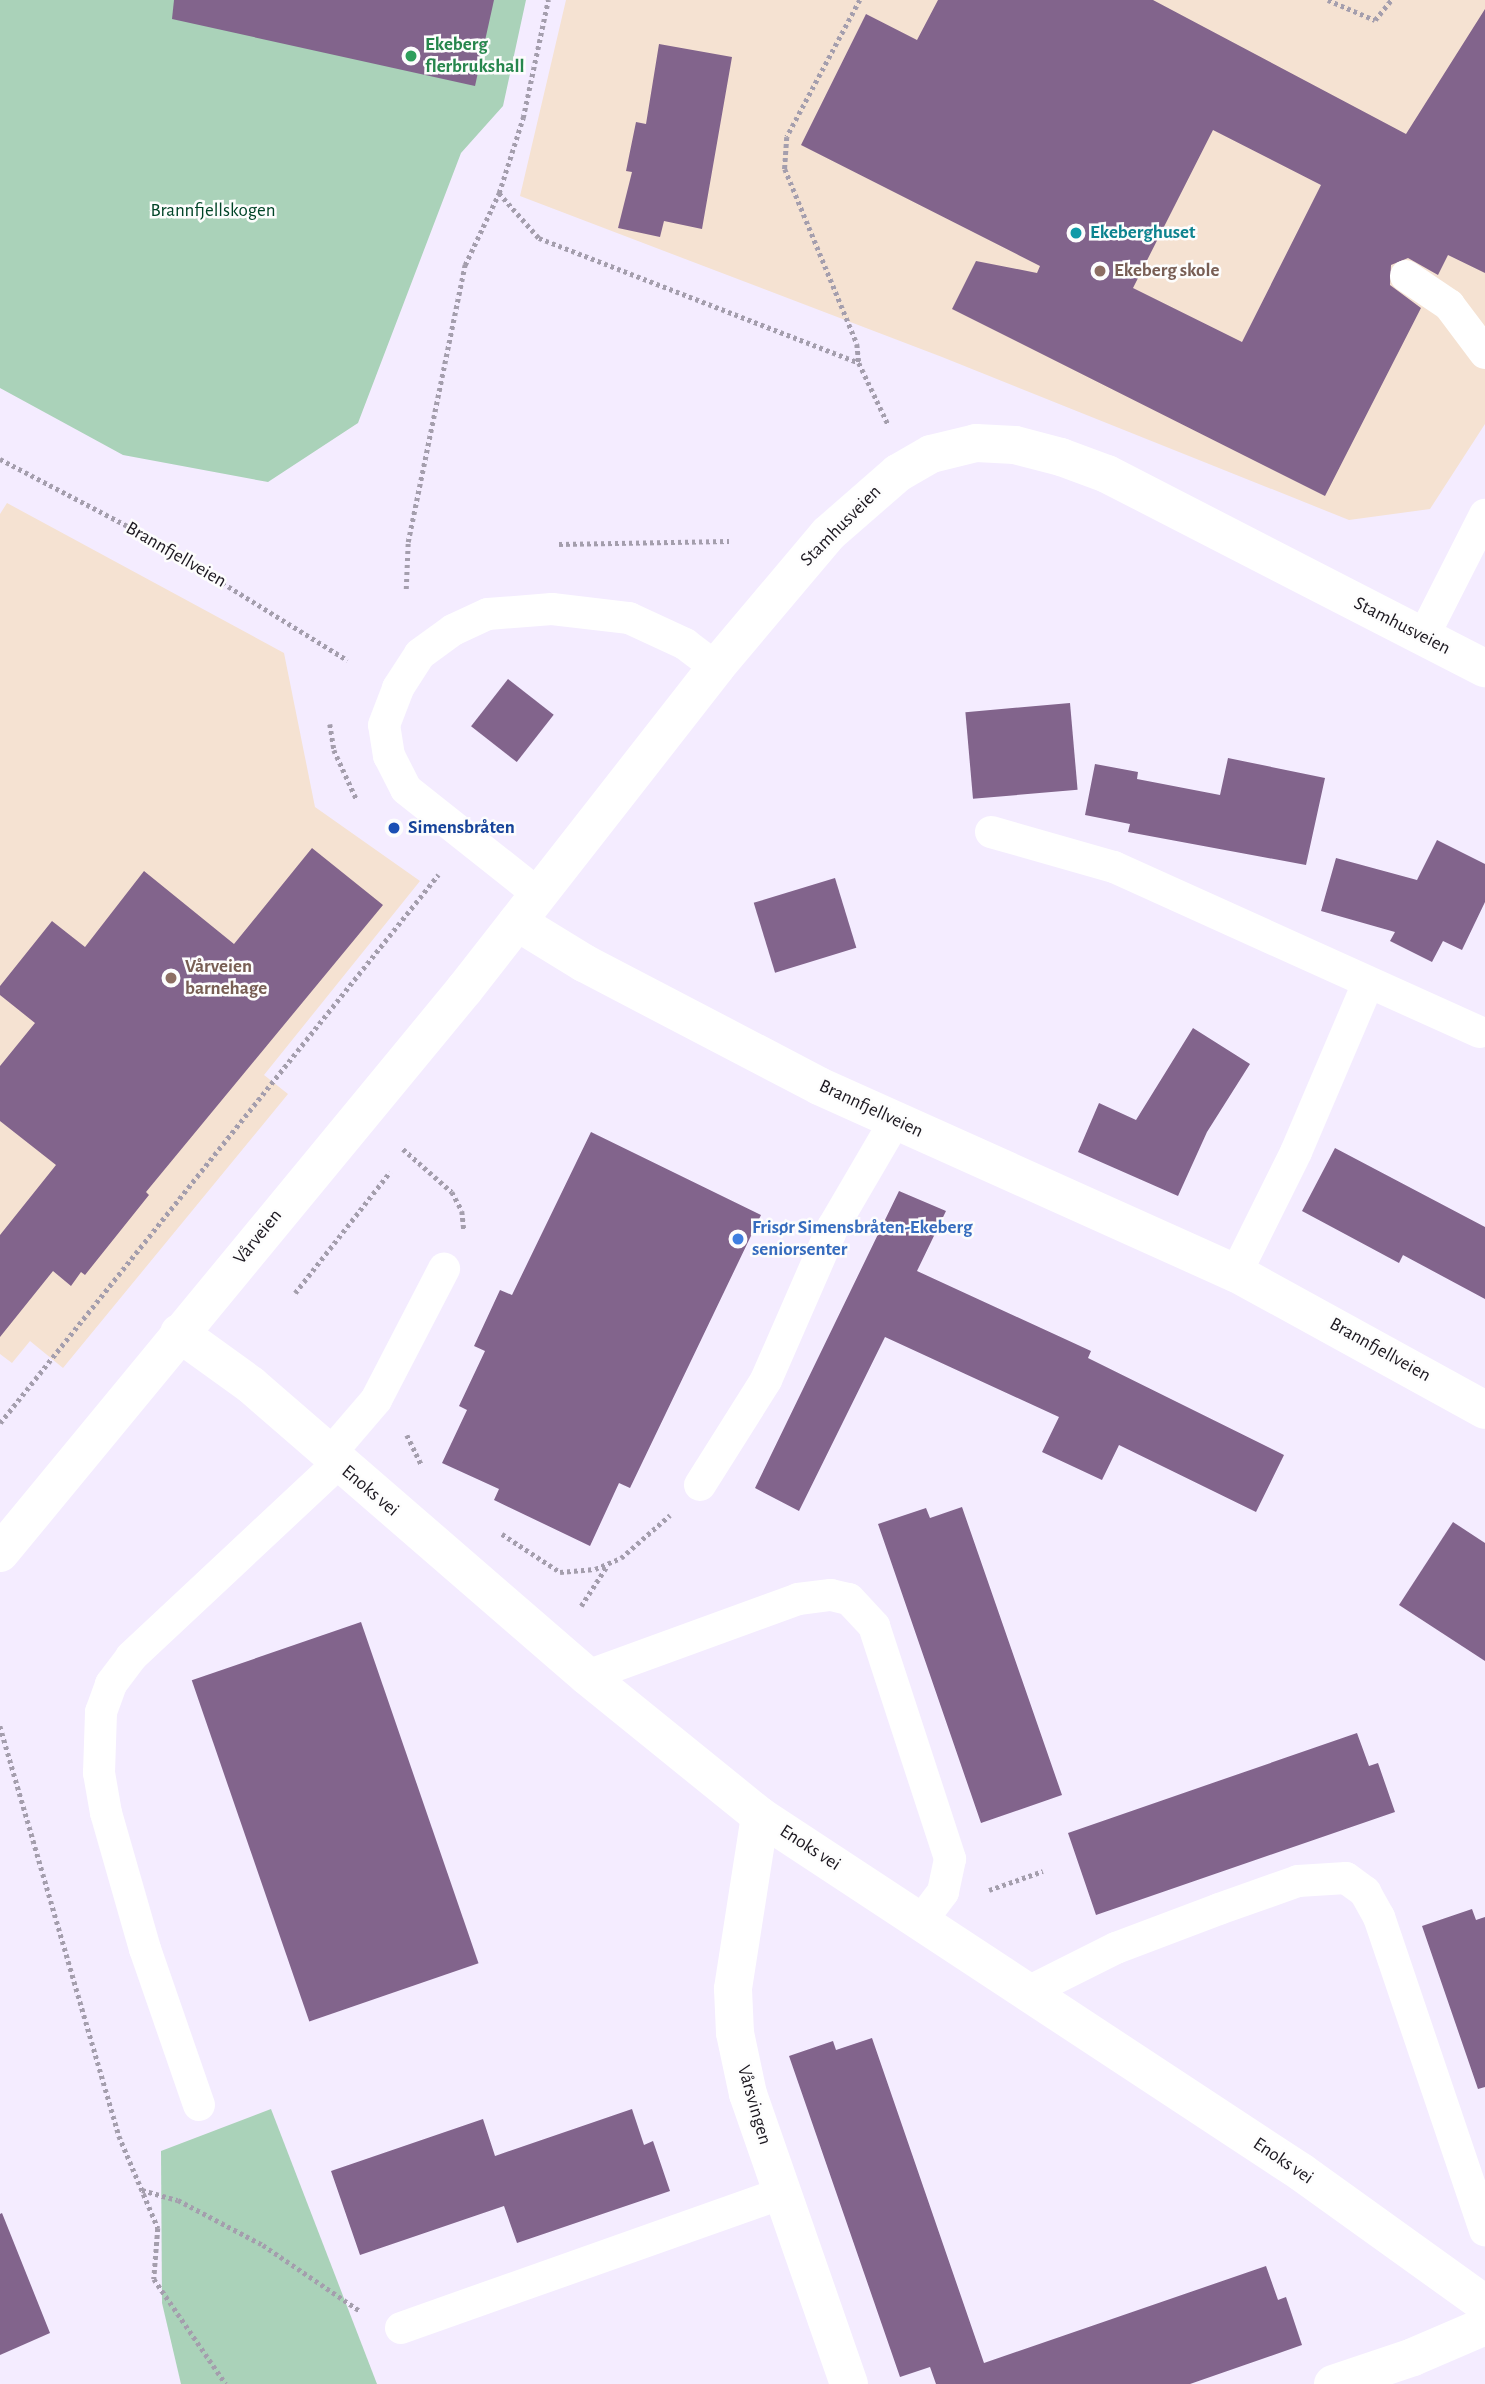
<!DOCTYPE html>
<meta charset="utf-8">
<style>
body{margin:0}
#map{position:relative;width:1485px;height:2384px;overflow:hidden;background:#f4ecff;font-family:"Alegreya Sans",sans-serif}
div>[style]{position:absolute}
.education>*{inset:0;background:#f5e2d2}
.green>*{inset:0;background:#aad2b9}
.building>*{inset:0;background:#82648c;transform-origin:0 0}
.path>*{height:4.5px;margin-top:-2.25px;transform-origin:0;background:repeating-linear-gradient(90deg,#a49ead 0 3.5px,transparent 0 7px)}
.service>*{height:32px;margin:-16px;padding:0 16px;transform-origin:16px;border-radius:16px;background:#fff}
.minor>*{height:38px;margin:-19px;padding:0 19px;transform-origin:19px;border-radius:19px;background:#fff}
.tertiary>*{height:38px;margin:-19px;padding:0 19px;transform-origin:19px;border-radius:19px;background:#fff}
.dots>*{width:19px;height:19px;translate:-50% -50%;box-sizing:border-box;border:4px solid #fdfdfd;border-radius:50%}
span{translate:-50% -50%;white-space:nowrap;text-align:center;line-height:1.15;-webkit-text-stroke:5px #fdfdfd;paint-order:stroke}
.leisure-label{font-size:19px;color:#27864d;font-weight:700}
.left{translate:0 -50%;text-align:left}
.park-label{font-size:19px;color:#004427}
.culture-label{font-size:19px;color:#0d838f;font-weight:700}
.education-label{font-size:19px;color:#785e54;font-weight:700}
.street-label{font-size:19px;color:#1b171f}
.transit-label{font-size:19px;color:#164399;font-weight:700}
.shop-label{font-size:19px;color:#366cbe;font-weight:700}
</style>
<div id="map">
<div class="education">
<div style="clip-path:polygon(566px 0,1485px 0,1485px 424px,1430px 509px,1349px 520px,942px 357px,520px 196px)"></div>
<div style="clip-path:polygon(7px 503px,284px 653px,315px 807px,420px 881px,264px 1075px,288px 1094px,63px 1368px,30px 1341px,12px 1363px,0 1354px,0 514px)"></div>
</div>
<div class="green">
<div style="clip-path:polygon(0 0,526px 0,503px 106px,461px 153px,358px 423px,268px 482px,123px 455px,0 388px)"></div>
<div style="clip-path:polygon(271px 2109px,377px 2384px,181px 2384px,162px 2303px,161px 2151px)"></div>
</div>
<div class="building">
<div style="clip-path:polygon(174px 0,494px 0,475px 86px,172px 19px)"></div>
<div style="clip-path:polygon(evenodd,938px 0,1153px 0,1406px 134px,1485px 9px,1485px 273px,1448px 255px,1438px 275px,1408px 258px,1391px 265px,1390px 285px,1421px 308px,1325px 496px,952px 309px,976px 261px,1037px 273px,1040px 266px,801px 145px,866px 14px,917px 40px,938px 0,1213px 130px,1321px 185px,1242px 342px,1133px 288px,1213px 130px)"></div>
<div style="clip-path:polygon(659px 44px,732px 57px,702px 229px,664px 221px,660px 237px,618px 228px,632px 172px,626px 171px,636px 122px,646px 124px)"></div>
<div style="left:508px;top:679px;width:58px;height:60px;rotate:38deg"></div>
<div style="left:1070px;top:703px;width:87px;height:105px;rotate:85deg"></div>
<div style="clip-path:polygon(1228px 758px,1325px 778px,1306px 865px,1128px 832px,1130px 824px,1085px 815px,1095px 764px,1138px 772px,1137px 779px,1220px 795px)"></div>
<div style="clip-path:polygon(1437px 840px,1485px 864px,1485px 902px,1462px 950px,1443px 941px,1432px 962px,1390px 941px,1395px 932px,1321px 911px,1336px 858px,1417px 880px)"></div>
<div style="clip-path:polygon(312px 848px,383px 905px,146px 1192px,149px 1195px,85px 1275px,81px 1272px,71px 1286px,53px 1271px,0 1337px,0 1235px,56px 1165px,0 1121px,0 1066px,35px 1023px,0 995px,0 986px,52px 921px,85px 947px,144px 871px,234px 944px)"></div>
<div style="left:835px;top:878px;width:73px;height:85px;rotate:73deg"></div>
<div style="clip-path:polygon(1193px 1028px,1250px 1064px,1207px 1132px,1178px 1196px,1078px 1152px,1099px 1103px,1136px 1120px)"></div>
<div style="clip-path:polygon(591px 1132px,761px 1215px,630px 1488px,619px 1483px,590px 1546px,494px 1500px,499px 1489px,442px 1463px,467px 1410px,459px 1406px,485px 1351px,474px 1346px,500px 1290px,512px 1295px)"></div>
<div style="clip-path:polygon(1335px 1148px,1485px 1227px,1485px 1299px,1403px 1255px,1399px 1263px,1302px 1211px)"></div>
<div style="clip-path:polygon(899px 1191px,946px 1211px,917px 1271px,1091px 1351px,1088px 1358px,1284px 1455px,1256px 1512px,1119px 1445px,1102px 1480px,1042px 1452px,1059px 1417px,885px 1337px,799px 1511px,755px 1488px)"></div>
<div style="clip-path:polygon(962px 1507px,1062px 1795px,981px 1823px,878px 1524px,926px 1508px,930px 1518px)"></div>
<div style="clip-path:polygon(1453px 1522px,1485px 1543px,1485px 1661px,1399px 1605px)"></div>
<div style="left:361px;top:1622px;width:361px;height:179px;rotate:71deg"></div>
<div style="clip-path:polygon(1357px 1733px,1369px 1766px,1378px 1763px,1395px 1812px,1096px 1915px,1068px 1833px)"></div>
<div style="clip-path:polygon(1472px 1909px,1476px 1920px,1485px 1917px,1485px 2087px,1478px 2089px,1422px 1926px)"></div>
<div style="clip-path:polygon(872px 2038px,984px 2363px,1266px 2266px,1278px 2300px,1286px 2297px,1302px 2345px,1190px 2384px,936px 2384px,930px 2367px,900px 2377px,789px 2056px,833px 2041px,836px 2050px)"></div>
<div style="clip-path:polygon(632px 2109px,644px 2145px,653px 2141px,670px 2191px,517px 2243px,504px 2206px,360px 2255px,331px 2171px,483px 2119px,495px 2156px)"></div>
<div style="clip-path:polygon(2px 2213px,50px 2333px,0 2355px,0 2214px)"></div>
</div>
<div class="path">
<div style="left:860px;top:0;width:155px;rotate:118.1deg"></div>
<div style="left:787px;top:137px;width:32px;rotate:94deg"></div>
<div style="left:785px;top:169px;width:189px;rotate:67.6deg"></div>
<div style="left:857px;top:344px;width:19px;rotate:84deg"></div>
<div style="left:859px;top:363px;width:68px;rotate:64.6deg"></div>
<div style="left:1328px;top:0;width:51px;rotate:23.1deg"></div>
<div style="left:1375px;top:20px;width:26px;rotate:-51deg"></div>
<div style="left:499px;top:193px;width:60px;rotate:48.4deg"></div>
<div style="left:539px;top:238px;width:344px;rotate:21.3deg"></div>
<div style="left:0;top:459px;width:164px;rotate:27.7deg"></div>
<div style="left:145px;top:535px;width:238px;rotate:31.7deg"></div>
<div style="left:559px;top:544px;width:170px;rotate:-1deg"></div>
<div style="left:406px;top:589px;width:47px;rotate:-87.6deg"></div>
<div style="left:408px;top:542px;width:283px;rotate:-78.4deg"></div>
<div style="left:465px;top:265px;width:80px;rotate:-64.7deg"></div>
<div style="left:499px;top:193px;width:79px;rotate:-72.3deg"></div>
<div style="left:523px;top:118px;width:121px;rotate:-78deg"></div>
<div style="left:330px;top:724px;width:26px;rotate:81deg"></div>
<div style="left:334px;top:750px;width:53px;rotate:65.4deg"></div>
<div style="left:403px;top:1149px;width:65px;rotate:41.3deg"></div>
<div style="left:452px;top:1192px;width:21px;rotate:62deg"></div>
<div style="left:462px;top:1211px;width:20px;rotate:84deg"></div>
<div style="left:295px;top:1293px;width:154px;rotate:-51.9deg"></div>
<div style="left:0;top:1423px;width:702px;rotate:-51.37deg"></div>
<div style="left:407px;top:1435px;width:32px;rotate:64deg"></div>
<div style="left:502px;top:1534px;width:69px;rotate:33.2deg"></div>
<div style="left:560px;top:1572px;width:35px;rotate:-5deg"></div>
<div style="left:595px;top:1569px;width:28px;rotate:-23deg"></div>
<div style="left:621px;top:1558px;width:65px;rotate:-41.3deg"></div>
<div style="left:581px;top:1606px;width:48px;rotate:-57deg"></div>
<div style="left:0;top:1726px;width:427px;rotate:73.8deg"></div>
<div style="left:119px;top:2136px;width:100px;rotate:67deg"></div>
<div style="left:158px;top:2228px;width:51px;rotate:94.5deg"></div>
<div style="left:154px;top:2279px;width:127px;rotate:55.6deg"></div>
<div style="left:989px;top:1890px;width:57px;rotate:-19.4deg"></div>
<div style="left:142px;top:2190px;width:37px;rotate:16deg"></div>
<div style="left:178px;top:2200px;width:96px;rotate:27.9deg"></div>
<div style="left:263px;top:2245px;width:117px;rotate:34.2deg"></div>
</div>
<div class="service">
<div style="left:1406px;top:276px;width:52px;rotate:34deg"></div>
<div style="left:1449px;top:305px;width:60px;rotate:53.1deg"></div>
<div style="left:1423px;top:637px;width:137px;rotate:-63.1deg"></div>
<div style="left:991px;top:832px;width:128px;rotate:15.9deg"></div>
<div style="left:1114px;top:867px;width:401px;rotate:24.3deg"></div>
<div style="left:537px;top:893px;width:167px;rotate:-141.6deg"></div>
<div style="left:406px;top:789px;width:37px;rotate:-117deg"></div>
<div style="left:389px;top:756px;width:31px;rotate:-99deg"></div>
<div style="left:384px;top:725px;width:40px;rotate:-69deg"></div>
<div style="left:398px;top:688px;width:40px;rotate:-57.1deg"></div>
<div style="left:420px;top:654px;width:41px;rotate:-36deg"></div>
<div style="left:453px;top:630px;width:38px;rotate:-25deg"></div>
<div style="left:488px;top:614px;width:64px;rotate:-4.5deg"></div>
<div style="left:552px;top:609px;width:78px;rotate:6.7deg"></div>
<div style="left:629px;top:618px;width:62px;rotate:24.9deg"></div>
<div style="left:685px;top:644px;width:39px;rotate:37deg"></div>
<div style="left:1236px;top:1273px;width:135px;rotate:-63.6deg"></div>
<div style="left:1296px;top:1152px;width:184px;rotate:-66.9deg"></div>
<div style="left:328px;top:1456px;width:74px;rotate:-49.4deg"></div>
<div style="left:376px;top:1400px;width:148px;rotate:-62.6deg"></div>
<div style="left:700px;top:1485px;width:124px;rotate:-57.8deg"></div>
<div style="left:766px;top:1380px;width:167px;rotate:-66.4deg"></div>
<div style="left:833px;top:1227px;width:123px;rotate:-59.7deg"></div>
<div style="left:587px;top:1676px;width:225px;rotate:-20deg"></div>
<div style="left:798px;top:1599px;width:33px;rotate:-7deg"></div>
<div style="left:831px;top:1595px;width:18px;rotate:13deg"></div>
<div style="left:849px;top:1599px;width:37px;rotate:47deg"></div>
<div style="left:874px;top:1626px;width:245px;rotate:71.9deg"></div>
<div style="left:950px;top:1859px;width:34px;rotate:102deg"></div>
<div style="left:943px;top:1892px;width:36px;rotate:127deg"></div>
<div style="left:1028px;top:1992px;width:98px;rotate:-26.6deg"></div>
<div style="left:1116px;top:1948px;width:110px;rotate:-20.7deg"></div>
<div style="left:1219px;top:1909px;width:84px;rotate:-19.5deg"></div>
<div style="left:1298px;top:1881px;width:48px;rotate:-3.6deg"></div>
<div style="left:1346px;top:1878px;width:24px;rotate:36deg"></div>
<div style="left:1365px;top:1892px;width:29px;rotate:61deg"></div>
<div style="left:1379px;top:1917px;width:331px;rotate:71.3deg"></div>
<div style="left:199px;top:2105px;width:165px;rotate:-109.1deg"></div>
<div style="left:145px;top:1949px;width:141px;rotate:-106deg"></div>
<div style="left:106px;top:1813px;width:41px;rotate:-99.9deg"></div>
<div style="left:99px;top:1773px;width:61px;rotate:-88.1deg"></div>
<div style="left:101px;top:1712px;width:30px;rotate:-70deg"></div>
<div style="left:111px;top:1684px;width:34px;rotate:-53deg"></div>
<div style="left:131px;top:1657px;width:282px;rotate:-43.1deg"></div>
<div style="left:401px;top:2328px;width:404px;rotate:-19.5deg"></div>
</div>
<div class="minor">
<div style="left:517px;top:922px;width:79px;rotate:31.5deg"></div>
<div style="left:584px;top:963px;width:265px;rotate:27.6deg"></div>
<div style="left:819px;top:1086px;width:457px;rotate:24.2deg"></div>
<div style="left:1236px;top:1273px;width:284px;rotate:28.8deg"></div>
<div style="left:179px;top:1333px;width:89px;rotate:35.8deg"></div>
<div style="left:251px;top:1385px;width:444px;rotate:40.9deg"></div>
<div style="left:587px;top:1676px;width:223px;rotate:39deg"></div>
<div style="left:760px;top:1816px;width:648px;rotate:33.35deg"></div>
<div style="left:1301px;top:2172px;width:226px;rotate:35.7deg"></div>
<div style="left:760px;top:1816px;width:175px;rotate:98.9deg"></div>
<div style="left:733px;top:1989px;width:44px;rotate:87.4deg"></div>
<div style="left:735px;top:2033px;width:62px;rotate:78deg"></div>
<div style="left:748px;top:2094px;width:307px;rotate:70.8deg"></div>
<div style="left:1333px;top:2384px;width:84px;rotate:-18.6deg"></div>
<div style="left:1413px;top:2357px;width:78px;rotate:-23.3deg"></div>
</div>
<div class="tertiary">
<div style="left:0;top:1553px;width:730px;rotate:-50.51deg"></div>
<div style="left:464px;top:990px;width:410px;rotate:-52deg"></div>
<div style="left:716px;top:667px;width:174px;rotate:-49.9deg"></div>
<div style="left:828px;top:534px;width:93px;rotate:-41.1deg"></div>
<div style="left:898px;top:473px;width:38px;rotate:-30deg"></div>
<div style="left:931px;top:454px;width:46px;rotate:-13.7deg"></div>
<div style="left:976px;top:443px;width:39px;rotate:3deg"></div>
<div style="left:1015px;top:445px;width:48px;rotate:14.6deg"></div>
<div style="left:1061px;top:457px;width:49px;rotate:20.3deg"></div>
<div style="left:1107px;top:474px;width:425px;rotate:27.2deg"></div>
</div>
<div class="dots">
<div style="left:411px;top:56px;background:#2e9e5b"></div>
<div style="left:1076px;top:233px;background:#0f9aa8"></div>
<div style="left:1100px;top:271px;background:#8d6e63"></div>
<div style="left:394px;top:828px;background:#1a4fb4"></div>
<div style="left:171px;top:978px;background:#8d6e63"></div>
<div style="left:738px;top:1239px;background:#3f7fe0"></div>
</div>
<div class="leisure-label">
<span class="left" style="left:425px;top:56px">Ekeberg<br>flerbrukshall</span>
</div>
<div class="park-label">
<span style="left:213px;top:211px">Brannfjellskogen</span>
</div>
<div class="culture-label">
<span class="left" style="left:1090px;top:233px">Ekeberghuset</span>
</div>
<div class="education-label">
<span class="left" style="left:1114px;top:271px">Ekeberg skole</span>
<span class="left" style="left:185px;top:978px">Vårveien<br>barnehage</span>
</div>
<div class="street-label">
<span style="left:841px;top:526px;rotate:-45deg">Stamhusveien</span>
<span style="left:176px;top:555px;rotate:30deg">Brannfjellveien</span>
<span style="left:1402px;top:626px;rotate:27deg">Stamhusveien</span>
<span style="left:871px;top:1109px;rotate:25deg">Brannfjellveien</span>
<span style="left:258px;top:1237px;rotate:-51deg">Vårveien</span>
<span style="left:1380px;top:1350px;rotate:29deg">Brannfjellveien</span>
<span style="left:370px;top:1491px;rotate:40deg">Enoks vei</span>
<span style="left:810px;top:1848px;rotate:33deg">Enoks vei</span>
<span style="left:754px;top:2105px;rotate:74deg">Vårsvingen</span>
<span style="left:1283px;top:2161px;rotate:34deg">Enoks vei</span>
</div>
<div class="transit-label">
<span class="left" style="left:408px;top:828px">Simensbråten</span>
</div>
<div class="shop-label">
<span class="left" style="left:752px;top:1239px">Frisør Simensbråten-Ekeberg<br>seniorsenter</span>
</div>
</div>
